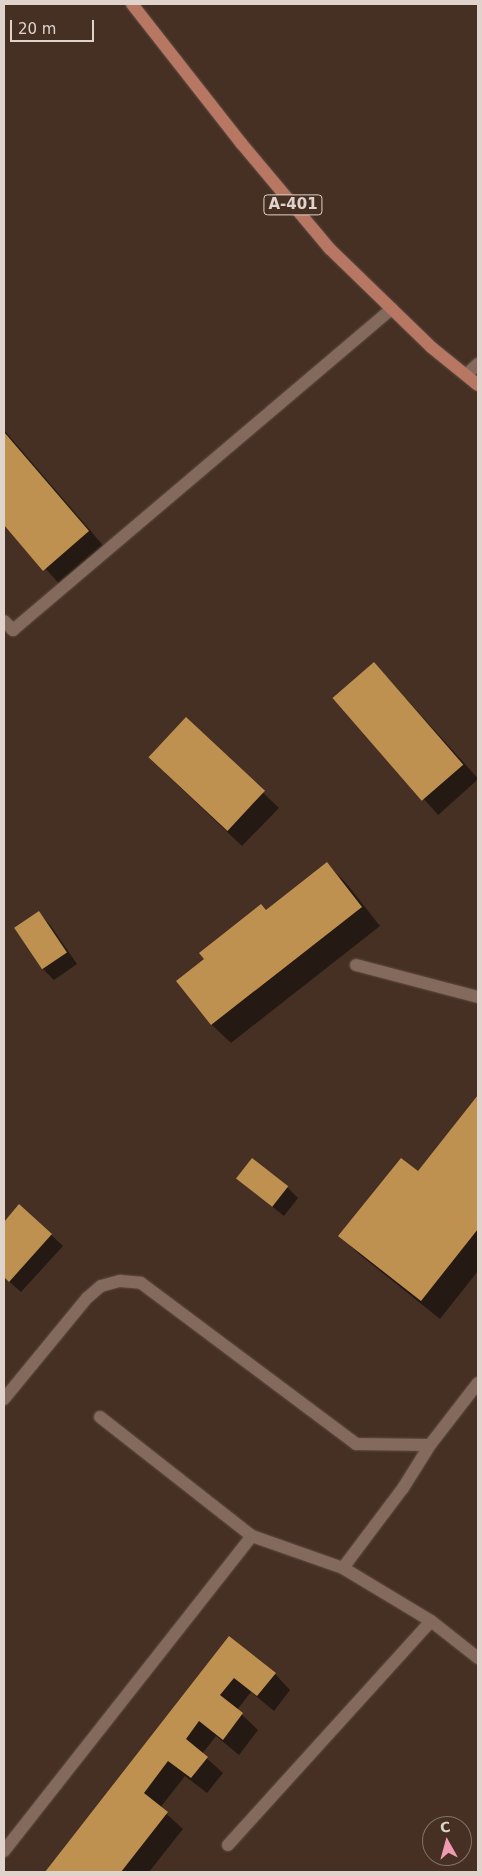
<!DOCTYPE html>
<meta charset="utf-8">
<style>
body{margin:0}
#map{position:relative;width:482px;height:1876px;overflow:hidden;background:#463024;font-family:"DejaVu Sans",sans-serif}
div>[style]{position:absolute}
.shadow>*{inset:0;background:#0007;transform-origin:0 0}
.building>*{inset:0;background:#bf9150;transform-origin:0 0}
.roads{filter:drop-shadow(0 0 1px #5e4c41) drop-shadow(0 0 1px #5e4c41)}
.minor>*{height:12px;margin:-6px;padding:0 6px;transform-origin:6px;border-radius:6px;background:#836a5c}
.major>*{height:12px;margin:-6px;padding:0 6px;transform-origin:6px;border-radius:6px;background:#b77763}
span{translate:-50% -50%;white-space:nowrap;text-align:center;line-height:1.15;-webkit-text-stroke:5px #463024;paint-order:stroke}
.shield-label span{padding:1px 4px;background:#463024;border:1px solid;border-radius:4px;-webkit-text-stroke-width:0}
.shield-label{font-size:15px;color:#e0d3cb;font-weight:700}
.frame{position:absolute;inset:0;border:5px solid #e0d3cb;pointer-events:none}
.north{position:absolute;left:422px;top:1816px;width:50px;height:50px;box-sizing:border-box;background:#463024;border:1px solid #847167;border-radius:50%;rotate:353deg;font-size:14px;font-weight:700;line-height:20px;text-align:center;color:#e0d3cb}
.north::after{content:'';display:block;margin:auto;width:18px;height:22px;background:#f19ab4;clip-path:polygon(50% 0,100% 100%,50% 72%,0 100%)}
.scale{position:absolute;left:10px;top:20px;width:84px;height:22px;box-sizing:border-box;border:2px solid #e0d3cb;border-top:0;padding-left:6px;font-size:15px;line-height:18px;white-space:nowrap;color:#e0d3cb;-webkit-text-stroke:4px #463024;paint-order:stroke}
</style>
<div id="map">
<div class="shadow">
<div style="clip-path:polygon(4px 430px,107px 550px,63px 588px,4px 523px)"></div>
<div style="left:374px;top:663px;width:156px;height:54px;rotate:48deg"></div>
<div style="clip-path:polygon(186px 719px,279px 808px,242px 846px,165px 773px)"></div>
<div style="clip-path:polygon(327px 864px,346px 883px,380px 926px,231px 1043px,212px 1025px,178px 981px)"></div>
<div style="clip-path:polygon(39px 913px,50px 925px,77px 964px,54px 980px,42px 968px,16px 929px)"></div>
<div style="clip-path:polygon(478px 1097px,478px 1271px,440px 1319px,359px 1254px,340px 1236px,418px 1173px)"></div>
<div style="clip-path:polygon(238px 1179px,287px 1187px,298px 1198px,284px 1216px)"></div>
<div style="clip-path:polygon(20px 1206px,63px 1246px,21px 1292px,4px 1277px,4px 1223px)"></div>
<div style="clip-path:polygon(229px 1638px,275px 1674px,290px 1690px,274px 1711px,251px 1692px,237px 1710px,258px 1730px,239px 1755px,216px 1736px,202px 1754px,223px 1773px,207px 1793px,185px 1776px,160px 1808px,183px 1829px,149px 1872px,47px 1872px)"></div>
</div>
<div class="building">
<div style="clip-path:polygon(4px 432px,89px 531px,43px 571px,4px 525px)"></div>
<div style="left:374px;top:662px;width:136px;height:55px;rotate:49deg"></div>
<div style="left:186px;top:717px;width:108px;height:55px;rotate:43deg"></div>
<div style="clip-path:polygon(327px 862px,362px 907px,211px 1025px,176px 981px,204px 959px,199px 953px,261px 904px,266px 910px)"></div>
<div style="left:39px;top:911px;width:50px;height:30px;rotate:56deg"></div>
<div style="clip-path:polygon(478px 1095px,478px 1229px,421px 1301px,338px 1236px,401px 1158px,418px 1171px)"></div>
<div style="left:252px;top:1158px;width:46px;height:26px;rotate:38deg"></div>
<div style="clip-path:polygon(19px 1204px,52px 1234px,9px 1282px,4px 1277px,4px 1222px)"></div>
<div style="clip-path:polygon(229px 1636px,276px 1673px,257px 1696px,234px 1678px,220px 1695px,243px 1713px,223px 1740px,199px 1721px,186px 1739px,208px 1757px,191px 1778px,168px 1761px,144px 1793px,168px 1812px,121px 1872px,45px 1872px)"></div>
</div>
<div class="roads">
<div class="minor">
<div style="left:466px;top:375px;width:16px;rotate:-43deg"></div>
<div style="left:4px;top:621px;width:13px;rotate:45deg"></div>
<div style="left:13px;top:630px;width:497px;rotate:-40.3deg"></div>
<div style="left:356px;top:965px;width:126px;rotate:14.7deg"></div>
<div style="left:4px;top:1399px;width:131px;rotate:-50.6deg"></div>
<div style="left:87px;top:1298px;width:18px;rotate:-41deg"></div>
<div style="left:101px;top:1286px;width:20px;rotate:-15deg"></div>
<div style="left:120px;top:1281px;width:21px;rotate:5deg"></div>
<div style="left:141px;top:1283px;width:269px;rotate:36.8deg"></div>
<div style="left:356px;top:1444px;width:74px;rotate:0.8deg"></div>
<div style="left:430px;top:1445px;width:78px;rotate:-52.3deg"></div>
<div style="left:100px;top:1417px;width:193px;rotate:38.1deg"></div>
<div style="left:252px;top:1536px;width:96px;rotate:19.4deg"></div>
<div style="left:430px;top:1445px;width:51px;rotate:122.1deg"></div>
<div style="left:403px;top:1488px;width:100px;rotate:126.9deg"></div>
<div style="left:343px;top:1568px;width:103px;rotate:31.1deg"></div>
<div style="left:431px;top:1621px;width:60px;rotate:38.2deg"></div>
<div style="left:228px;top:1845px;width:302px;rotate:-47.8deg"></div>
<div style="left:4px;top:1851px;width:401px;rotate:-51.8deg"></div>
</div>
<div class="major">
<div style="left:132px;top:4px;width:177px;rotate:51.9deg"></div>
<div style="left:241px;top:143px;width:138px;rotate:50deg"></div>
<div style="left:330px;top:249px;width:141px;rotate:44.1deg"></div>
<div style="left:431px;top:347px;width:60px;rotate:39deg"></div>
</div>
</div>
<div class="shield-label">
<span style="left:293px;top:205px">А-401</span>
</div>
<div class="frame"></div>
<div class="north">С</div>
<div class="scale">20 m</div>
</div>
